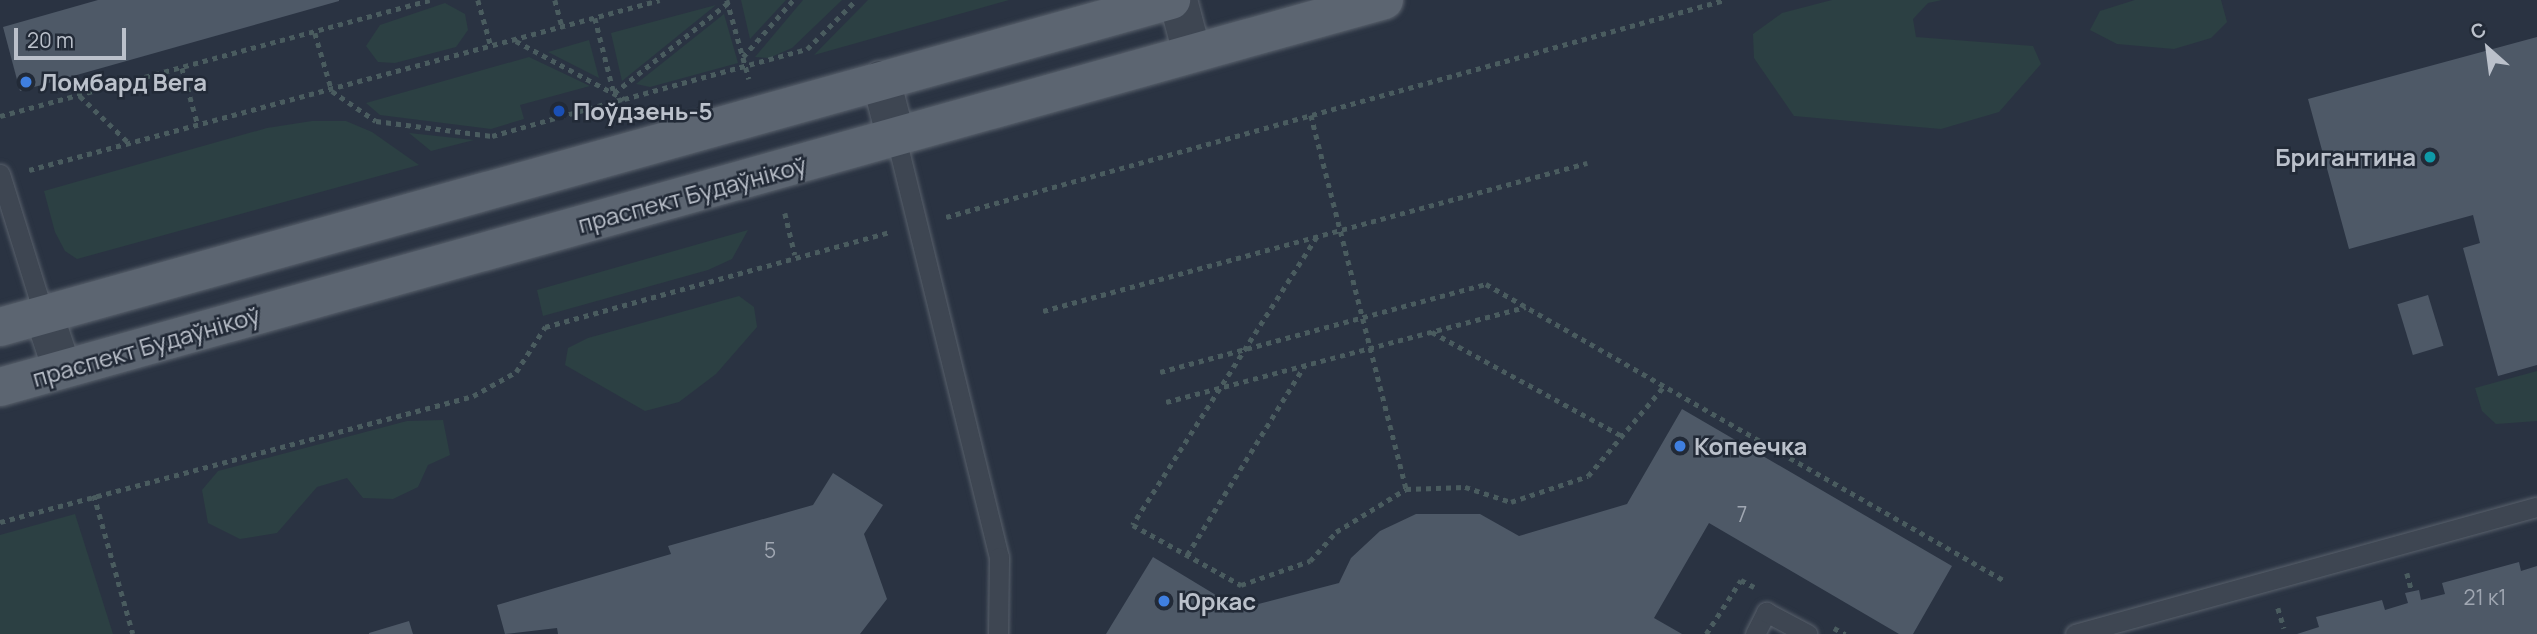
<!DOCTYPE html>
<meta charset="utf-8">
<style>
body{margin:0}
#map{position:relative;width:2537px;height:634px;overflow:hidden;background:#2a3342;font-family:Manrope,sans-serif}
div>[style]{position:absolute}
.green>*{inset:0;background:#2c4043}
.building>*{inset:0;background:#4e5967;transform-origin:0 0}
.path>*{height:4.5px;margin-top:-2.25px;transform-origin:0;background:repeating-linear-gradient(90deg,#4a5c5f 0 5px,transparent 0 10px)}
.roads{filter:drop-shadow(0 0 2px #59616c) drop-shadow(0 0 2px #59616c)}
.lane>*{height:19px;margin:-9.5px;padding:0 9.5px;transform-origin:9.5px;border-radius:9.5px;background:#3e4652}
.street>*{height:38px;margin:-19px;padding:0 19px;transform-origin:19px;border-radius:19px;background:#3e4652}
.primary>*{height:38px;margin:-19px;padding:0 19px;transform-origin:19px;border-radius:19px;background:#5c6571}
.dots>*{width:19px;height:19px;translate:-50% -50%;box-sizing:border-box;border:4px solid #222a37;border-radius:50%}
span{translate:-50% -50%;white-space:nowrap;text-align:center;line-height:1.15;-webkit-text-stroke:5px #222a37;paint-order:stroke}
.number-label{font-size:21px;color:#a0a7b2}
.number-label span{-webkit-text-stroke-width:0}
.poi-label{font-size:24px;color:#bbc1cb;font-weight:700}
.left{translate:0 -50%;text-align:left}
.right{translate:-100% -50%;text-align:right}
.street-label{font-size:24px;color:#bbc1cb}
.north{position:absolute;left:2453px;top:14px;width:70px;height:70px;-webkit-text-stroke:5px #222a37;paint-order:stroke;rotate:332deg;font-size:19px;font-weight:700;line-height:28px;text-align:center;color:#bbc1cb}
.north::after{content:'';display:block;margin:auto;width:24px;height:32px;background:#bbc1cb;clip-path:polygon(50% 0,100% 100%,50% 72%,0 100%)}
.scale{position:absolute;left:14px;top:28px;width:112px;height:32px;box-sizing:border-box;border:4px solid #bbc1cb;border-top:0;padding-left:9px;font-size:21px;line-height:24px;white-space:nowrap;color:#bbc1cb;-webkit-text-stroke:5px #222a37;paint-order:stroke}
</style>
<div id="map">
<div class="green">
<div style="clip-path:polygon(741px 0,786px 0,750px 39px)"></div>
<div style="clip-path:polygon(803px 0,842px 0,792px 48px,769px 58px,755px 57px)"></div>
<div style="clip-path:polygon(868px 0,1009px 0,814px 55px)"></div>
<div style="clip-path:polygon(1832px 0,1942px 0,1928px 3px,1913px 19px,1916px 37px,2033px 46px,2041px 64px,1999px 112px,1941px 129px,1794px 116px,1754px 58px,1753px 34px,1782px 13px)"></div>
<div style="clip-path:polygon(2135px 0,2221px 0,2227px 22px,2211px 38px,2174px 49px,2117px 44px,2090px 30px,2100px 11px)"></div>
<div style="clip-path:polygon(445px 3px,465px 14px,468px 30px,456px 47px,395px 63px,378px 62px,366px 46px,380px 25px)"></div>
<div style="clip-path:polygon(716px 5px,622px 81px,611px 33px)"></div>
<div style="clip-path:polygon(724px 14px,738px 63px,650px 87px,636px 84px)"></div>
<div style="clip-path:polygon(589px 40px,599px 78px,548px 52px)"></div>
<div style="clip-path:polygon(529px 57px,590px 86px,520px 105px,524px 119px,491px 129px,380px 115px,366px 103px)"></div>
<div style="clip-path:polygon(312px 121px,346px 121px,372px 132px,419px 165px,77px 259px,65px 251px,55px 232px,44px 191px,267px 128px)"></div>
<div style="clip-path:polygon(409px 133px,474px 140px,431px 151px)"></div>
<div style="clip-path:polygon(748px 230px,732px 259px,708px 270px,543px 316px,537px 290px)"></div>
<div style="clip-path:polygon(739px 296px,754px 307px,757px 327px,716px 374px,679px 402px,645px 411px,565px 365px,568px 348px,588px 338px)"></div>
<div style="clip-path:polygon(2537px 371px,2537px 421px,2496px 424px,2482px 411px,2475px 388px)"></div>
<div style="clip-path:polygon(443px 420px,450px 455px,428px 465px,418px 487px,393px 499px,363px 498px,347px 478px,317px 487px,277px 533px,240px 539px,208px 523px,202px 490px,218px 471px,407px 421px)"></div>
<div style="clip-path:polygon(75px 514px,113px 634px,0 634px,0 535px)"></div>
</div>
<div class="building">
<div style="clip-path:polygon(98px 0,339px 0,339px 1px,20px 91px,3px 27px)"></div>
<div style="clip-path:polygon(2537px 37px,2537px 365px,2498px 376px,2463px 248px,2480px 243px,2473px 215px,2349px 249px,2308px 99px)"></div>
<div style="left:2428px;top:295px;width:53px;height:32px;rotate:73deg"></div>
<div style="clip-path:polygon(1682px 409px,1952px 566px,1913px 634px,1899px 634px,1709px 523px,1654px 618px,1682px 634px,1106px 634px,1153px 557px,1239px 609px,1339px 583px,1351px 558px,1380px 531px,1416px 514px,1480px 514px,1519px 536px,1627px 504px)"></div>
<div style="clip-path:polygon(833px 473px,883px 505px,864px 534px,887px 599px,860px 634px,558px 634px,557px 628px,505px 634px,497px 605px,671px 554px,668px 546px,813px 505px)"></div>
<div style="clip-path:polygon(2519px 562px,2521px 571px,2537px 566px,2537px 634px,2297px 634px,2319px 627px,2316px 617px,2382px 600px,2385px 610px,2408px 603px,2405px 593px,2419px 590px,2421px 600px,2445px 594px,2442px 583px)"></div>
<div style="clip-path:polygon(409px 621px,413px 634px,369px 634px,369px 633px)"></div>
</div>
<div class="path">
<div style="left:478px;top:0;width:48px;rotate:74.2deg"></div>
<div style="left:555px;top:0;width:28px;rotate:75deg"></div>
<div style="left:727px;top:0;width:82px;rotate:74.4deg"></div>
<div style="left:595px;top:18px;width:77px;rotate:75.8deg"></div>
<div style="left:614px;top:93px;width:145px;rotate:-38.3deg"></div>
<div style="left:315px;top:33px;width:60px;rotate:73.7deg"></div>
<div style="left:332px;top:91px;width:53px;rotate:34.3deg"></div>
<div style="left:376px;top:121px;width:117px;rotate:7.4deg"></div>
<div style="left:492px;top:136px;width:136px;rotate:-15.8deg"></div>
<div style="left:516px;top:41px;width:123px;rotate:28.2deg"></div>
<div style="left:624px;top:99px;width:190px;rotate:-15.3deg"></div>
<div style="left:807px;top:49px;width:69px;rotate:-45deg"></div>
<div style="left:743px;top:57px;width:76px;rotate:-48.7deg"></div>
<div style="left:182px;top:68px;width:59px;rotate:74.3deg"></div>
<div style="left:80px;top:96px;width:68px;rotate:43.8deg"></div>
<div style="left:1311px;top:115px;width:386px;rotate:75.7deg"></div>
<div style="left:0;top:116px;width:445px;rotate:-15.1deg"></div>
<div style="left:29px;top:170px;width:653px;rotate:-15.08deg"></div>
<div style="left:785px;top:213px;width:43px;rotate:76.6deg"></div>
<div style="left:946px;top:217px;width:808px;rotate:-15.58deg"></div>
<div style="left:1317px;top:237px;width:342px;rotate:122.6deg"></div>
<div style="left:1133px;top:525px;width:124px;rotate:29.1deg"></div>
<div style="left:1241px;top:585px;width:73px;rotate:-19.2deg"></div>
<div style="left:1310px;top:561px;width:39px;rotate:-48deg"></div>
<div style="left:1336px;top:532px;width:82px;rotate:-31.6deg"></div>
<div style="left:1406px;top:489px;width:59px;rotate:-1.9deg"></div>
<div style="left:1465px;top:487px;width:48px;rotate:18.1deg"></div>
<div style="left:1511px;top:502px;width:81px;rotate:-18.7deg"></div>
<div style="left:1588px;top:476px;width:118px;rotate:-49.8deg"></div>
<div style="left:1043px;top:311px;width:564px;rotate:-15.22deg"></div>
<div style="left:1432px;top:332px;width:217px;rotate:28.7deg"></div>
<div style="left:1160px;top:372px;width:338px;rotate:-15.1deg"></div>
<div style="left:1486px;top:284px;width:598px;rotate:29.78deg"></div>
<div style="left:1166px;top:402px;width:372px;rotate:-14.8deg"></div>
<div style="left:94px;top:495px;width:144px;rotate:74.3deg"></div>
<div style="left:0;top:522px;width:489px;rotate:-14.9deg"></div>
<div style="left:473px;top:396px;width:49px;rotate:-29.2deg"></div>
<div style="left:516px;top:372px;width:54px;rotate:-57.2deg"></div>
<div style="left:545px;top:327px;width:358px;rotate:-15.4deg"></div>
<div style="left:1187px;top:555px;width:222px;rotate:-58.2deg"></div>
<div style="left:2407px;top:573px;width:20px;rotate:75deg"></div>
<div style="left:2278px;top:608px;width:21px;rotate:73deg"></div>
<div style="left:1834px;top:628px;width:13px;rotate:29deg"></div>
<div style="left:1706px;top:634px;width:64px;rotate:-57.1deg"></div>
<div style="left:1741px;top:580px;width:15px;rotate:28deg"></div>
</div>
<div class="roads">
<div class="lane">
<div style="left:896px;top:138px;width:431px;rotate:76.2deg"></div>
<div style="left:999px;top:557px;width:77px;rotate:90.7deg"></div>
<div style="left:0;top:174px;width:148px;rotate:72.7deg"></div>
<div style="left:1755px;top:634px;width:25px;rotate:-63deg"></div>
<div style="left:1766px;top:612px;width:47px;rotate:28.2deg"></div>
<div style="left:2075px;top:634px;width:479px;rotate:-15.4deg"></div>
</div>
<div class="street">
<div style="left:1178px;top:0;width:55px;rotate:75.2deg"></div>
<div style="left:881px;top:80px;width:60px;rotate:75.5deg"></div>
<div style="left:44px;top:315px;width:57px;rotate:71.6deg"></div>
</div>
<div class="primary">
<div style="left:0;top:327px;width:1216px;rotate:-15.6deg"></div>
<div style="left:0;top:387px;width:1437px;rotate:-15.62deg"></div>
</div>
</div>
<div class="dots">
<div style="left:26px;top:82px;background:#3f7fe0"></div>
<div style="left:559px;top:111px;background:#1a4fb4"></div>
<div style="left:2430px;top:157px;background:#0f9aa8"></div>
<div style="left:1680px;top:446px;background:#3f7fe0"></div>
<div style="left:1164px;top:601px;background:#3f7fe0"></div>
</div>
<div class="number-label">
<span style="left:1742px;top:514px">7</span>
<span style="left:770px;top:550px">5</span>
<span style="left:2485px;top:597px">21 к1</span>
</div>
<div class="poi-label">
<span class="left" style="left:40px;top:82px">Ломбард Вега</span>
<span class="left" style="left:573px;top:111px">Поўдзень-5</span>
<span class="right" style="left:2416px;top:157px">Бригантина</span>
<span class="left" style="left:1694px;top:446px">Копеечка</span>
<span class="left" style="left:1178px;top:601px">Юркас</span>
</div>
<div class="street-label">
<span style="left:692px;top:194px;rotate:-15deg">праспект Будаўнікоў</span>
<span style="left:146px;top:346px;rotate:-16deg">праспект Будаўнікоў</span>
</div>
<div class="north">С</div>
<div class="scale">20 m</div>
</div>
